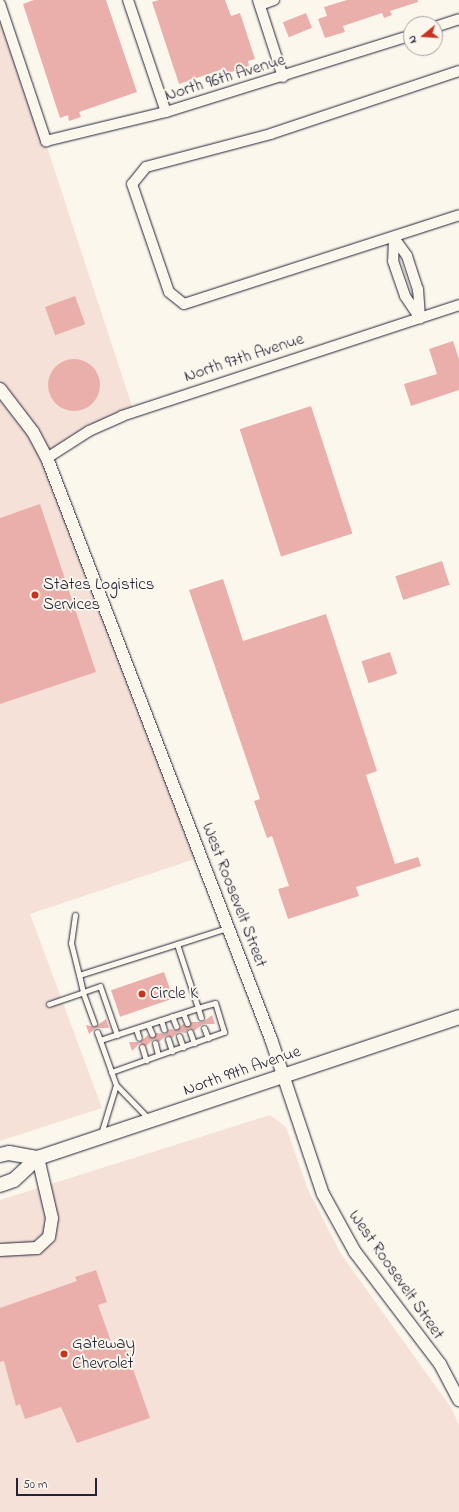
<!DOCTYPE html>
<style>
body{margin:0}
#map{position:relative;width:459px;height:1512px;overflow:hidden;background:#fbf7ec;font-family:"Indie Flower",sans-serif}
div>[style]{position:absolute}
.built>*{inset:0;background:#f6e1d8}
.building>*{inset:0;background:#eaafaa;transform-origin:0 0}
.round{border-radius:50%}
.roads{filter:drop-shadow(0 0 1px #22223b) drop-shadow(0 0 1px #22223b)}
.service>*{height:5px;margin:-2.5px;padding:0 2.5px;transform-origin:2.5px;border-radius:2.5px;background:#fbf7ec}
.minor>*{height:10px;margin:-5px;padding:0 5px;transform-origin:5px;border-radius:5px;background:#fbf7ec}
.tertiary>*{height:12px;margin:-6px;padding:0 6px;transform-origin:6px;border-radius:6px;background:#fbf7ec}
.secondary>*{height:14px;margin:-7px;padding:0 7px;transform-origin:7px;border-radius:7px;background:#fbf7ec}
.dots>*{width:11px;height:11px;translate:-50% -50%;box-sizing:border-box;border:2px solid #fbf7ec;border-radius:50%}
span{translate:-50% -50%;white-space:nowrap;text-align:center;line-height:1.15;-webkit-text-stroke:4px #fbf7ec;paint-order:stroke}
.street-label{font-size:17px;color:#22223b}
.poi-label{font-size:17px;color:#22223b}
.left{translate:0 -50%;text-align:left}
.north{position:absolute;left:403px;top:16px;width:40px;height:40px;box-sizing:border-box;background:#fbf7ec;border:1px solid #a4a2a5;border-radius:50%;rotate:252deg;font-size:11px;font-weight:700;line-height:16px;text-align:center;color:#22223b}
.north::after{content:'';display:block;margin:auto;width:14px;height:18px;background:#c8321e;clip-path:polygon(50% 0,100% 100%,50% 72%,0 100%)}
.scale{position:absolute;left:16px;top:1478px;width:81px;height:18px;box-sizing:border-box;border:2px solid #22223b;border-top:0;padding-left:5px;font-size:12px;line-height:14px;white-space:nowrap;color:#22223b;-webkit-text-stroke:3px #fbf7ec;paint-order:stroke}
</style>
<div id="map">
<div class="built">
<div style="clip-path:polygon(0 4px,134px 412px,47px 458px,201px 857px,30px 914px,102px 1108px,0 1141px)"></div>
<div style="clip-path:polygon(270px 1115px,286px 1127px,308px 1190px,341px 1254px,452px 1409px,459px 1425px,459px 1512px,0 1512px,0 1200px)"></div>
</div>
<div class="building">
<div style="clip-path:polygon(34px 0,106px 0,137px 92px,79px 112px,81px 117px,69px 121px,68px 115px,60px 118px,23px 4px)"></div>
<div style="clip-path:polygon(159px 0,225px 0,231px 16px,240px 13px,255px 59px,248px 61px,249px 66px,225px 74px,223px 69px,179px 84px,152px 2px)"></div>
<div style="clip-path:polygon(347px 0,418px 0,418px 2px,390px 11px,392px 15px,384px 18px,382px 13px,343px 26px,345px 32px,325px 38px,318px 19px,327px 16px,324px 7px)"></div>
<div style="left:306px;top:13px;width:16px;height:25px;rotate:68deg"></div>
<div style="left:75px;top:296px;width:30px;height:32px;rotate:70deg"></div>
<div style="clip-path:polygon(453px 341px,459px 359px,459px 390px,411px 406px,404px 384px,437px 374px,429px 349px)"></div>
<div class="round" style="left:48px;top:359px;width:52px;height:52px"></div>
<div style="left:311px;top:406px;width:134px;height:75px;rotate:72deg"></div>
<div style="clip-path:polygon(40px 504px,96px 672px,0 704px,0 518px)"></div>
<div style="left:442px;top:561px;width:25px;height:49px;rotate:72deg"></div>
<div style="clip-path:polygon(223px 579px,243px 641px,326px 614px,377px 771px,366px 775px,395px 864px,418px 857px,421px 866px,356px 887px,359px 896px,288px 919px,278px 889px,289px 886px,272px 836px,267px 838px,254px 801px,260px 799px,189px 590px)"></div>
<div style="left:390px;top:652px;width:23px;height:30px;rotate:72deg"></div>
<div style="left:164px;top:972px;width:28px;height:56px;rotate:71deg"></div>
<div style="clip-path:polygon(212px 1015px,215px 1024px,203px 1024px,194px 1031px,189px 1028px,186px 1033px,178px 1032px,172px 1038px,167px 1035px,159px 1042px,154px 1039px,146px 1046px,140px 1043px,132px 1051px,129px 1042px,140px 1042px,148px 1035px,153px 1038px,156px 1033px,166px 1034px,168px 1029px,177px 1030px,183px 1024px,188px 1027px,191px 1022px,203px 1022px)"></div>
<div style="clip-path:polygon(106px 1019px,109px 1028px,96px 1028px,89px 1034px,86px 1025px,95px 1027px)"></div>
<div style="clip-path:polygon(96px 1270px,107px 1302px,98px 1305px,113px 1347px,124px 1343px,150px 1418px,77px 1443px,61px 1407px,25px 1419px,20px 1404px,16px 1406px,4px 1361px,0 1362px,0 1308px,77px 1281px,75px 1277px)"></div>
</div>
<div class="roads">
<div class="service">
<div style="left:75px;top:915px;width:28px;rotate:98deg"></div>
<div style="left:71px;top:943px;width:33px;rotate:76deg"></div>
<div style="left:49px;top:1004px;width:36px;rotate:-19deg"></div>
<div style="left:83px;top:992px;width:17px;rotate:-103deg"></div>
<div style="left:79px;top:975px;width:103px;rotate:-17.6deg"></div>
<div style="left:183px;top:1013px;width:11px;rotate:68deg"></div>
<div style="left:172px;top:1016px;width:11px;rotate:68deg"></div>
<div style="left:161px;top:1020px;width:10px;rotate:73deg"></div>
<div style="left:94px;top:1023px;width:33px;rotate:-110deg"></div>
<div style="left:83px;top:992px;width:18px;rotate:-19deg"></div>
<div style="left:100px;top:986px;width:52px;rotate:70.9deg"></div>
<div style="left:148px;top:1025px;width:10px;rotate:66deg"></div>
<div style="left:204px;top:1028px;width:11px;rotate:68deg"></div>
<div style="left:136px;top:1029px;width:9px;rotate:72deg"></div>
<div style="left:97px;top:1032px;width:9px;rotate:69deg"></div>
<div style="left:190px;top:1032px;width:12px;rotate:70deg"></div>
<div style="left:179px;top:1036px;width:12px;rotate:70deg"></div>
<div style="left:168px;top:1039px;width:13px;rotate:72deg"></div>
<div style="left:155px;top:1043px;width:12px;rotate:76deg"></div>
<div style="left:142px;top:1047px;width:14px;rotate:73deg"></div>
<div style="left:111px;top:1072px;width:120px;rotate:-19.5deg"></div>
<div style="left:224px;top:1032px;width:30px;rotate:-107deg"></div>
<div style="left:215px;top:1003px;width:18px;rotate:164deg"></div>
<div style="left:198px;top:1008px;width:10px;rotate:73deg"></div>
<div style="left:149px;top:1119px;width:47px;rotate:-134.1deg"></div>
<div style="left:116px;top:1085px;width:48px;rotate:-109.6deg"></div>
<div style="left:100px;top:1040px;width:103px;rotate:-18.1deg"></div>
<div style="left:198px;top:1008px;width:67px;rotate:-108.2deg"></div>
<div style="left:177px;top:944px;width:52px;rotate:-17.7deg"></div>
<div style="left:101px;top:1134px;width:51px;rotate:-73deg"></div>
</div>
<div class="minor">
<div style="left:128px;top:0;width:118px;rotate:71.3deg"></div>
<div style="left:258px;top:0;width:81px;rotate:72deg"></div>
<div style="left:0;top:4px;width:145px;rotate:71.4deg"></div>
<div style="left:46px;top:141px;width:123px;rotate:-13.6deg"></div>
<div style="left:166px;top:112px;width:257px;rotate:-17.4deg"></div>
<div style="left:260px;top:5px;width:15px;rotate:-20deg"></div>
<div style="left:435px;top:27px;width:25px;rotate:-18deg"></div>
<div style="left:459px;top:71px;width:198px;rotate:161.5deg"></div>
<div style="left:271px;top:134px;width:129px;rotate:165.2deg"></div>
<div style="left:146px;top:167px;width:22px;rotate:129deg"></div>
<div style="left:132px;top:184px;width:114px;rotate:71.1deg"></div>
<div style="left:169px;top:292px;width:19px;rotate:39deg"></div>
<div style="left:184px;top:304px;width:289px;rotate:-17.9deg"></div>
<div style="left:394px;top:238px;width:23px;rotate:92deg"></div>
<div style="left:393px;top:261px;width:37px;rotate:71deg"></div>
<div style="left:405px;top:296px;width:27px;rotate:56deg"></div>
<div style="left:394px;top:238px;width:22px;rotate:54deg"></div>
<div style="left:407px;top:256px;width:35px;rotate:72deg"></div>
<div style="left:418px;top:289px;width:27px;rotate:86deg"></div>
<div style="left:47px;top:458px;width:50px;rotate:-32.7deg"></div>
<div style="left:89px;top:431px;width:36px;rotate:-24deg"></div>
<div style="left:122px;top:416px;width:355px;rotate:-18.2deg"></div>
</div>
<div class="tertiary">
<div style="left:0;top:389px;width:54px;rotate:52.5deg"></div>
<div style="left:33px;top:432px;width:30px;rotate:62deg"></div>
<div style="left:47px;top:458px;width:623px;rotate:68.92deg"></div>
<div style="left:271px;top:1039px;width:163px;rotate:71.5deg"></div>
<div style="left:323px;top:1194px;width:66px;rotate:61.1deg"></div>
<div style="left:355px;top:1252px;width:141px;rotate:52.8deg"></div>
<div style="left:440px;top:1364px;width:41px;rotate:62.2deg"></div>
<div style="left:0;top:1250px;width:37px;rotate:-3deg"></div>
<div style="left:37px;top:1248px;width:16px;rotate:-43deg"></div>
<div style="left:49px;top:1237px;width:19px;rotate:-81deg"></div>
<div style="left:52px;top:1218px;width:62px;rotate:-103.1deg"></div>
</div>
<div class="secondary">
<div style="left:0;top:1155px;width:9px;rotate:-13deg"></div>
<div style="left:9px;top:1153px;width:29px;rotate:10deg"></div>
<div style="left:0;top:1185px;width:15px;rotate:-20deg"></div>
<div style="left:14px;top:1180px;width:33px;rotate:-43deg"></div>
<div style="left:38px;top:1158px;width:444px;rotate:-18.5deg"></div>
</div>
</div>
<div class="dots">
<div style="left:35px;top:595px;background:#c8321e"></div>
<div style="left:142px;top:994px;background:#c8321e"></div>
<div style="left:64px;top:1354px;background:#c8321e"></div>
</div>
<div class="street-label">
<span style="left:225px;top:78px;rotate:-17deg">North 96th Avenue</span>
<span style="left:244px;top:358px;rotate:-18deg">North 97th Avenue</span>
<span style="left:234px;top:895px;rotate:69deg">West Roosevelt Street</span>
<span style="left:242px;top:1071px;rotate:-19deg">North 99th Avenue</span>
<span style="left:396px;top:1275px;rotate:55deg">West Roosevelt Street</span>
</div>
<div class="poi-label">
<span class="left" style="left:43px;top:595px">States Logistics<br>Services</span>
<span class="left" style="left:150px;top:994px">Circle K</span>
<span class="left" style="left:72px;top:1354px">Gateway<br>Chevrolet</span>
</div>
<div class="north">N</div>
<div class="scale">50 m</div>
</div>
